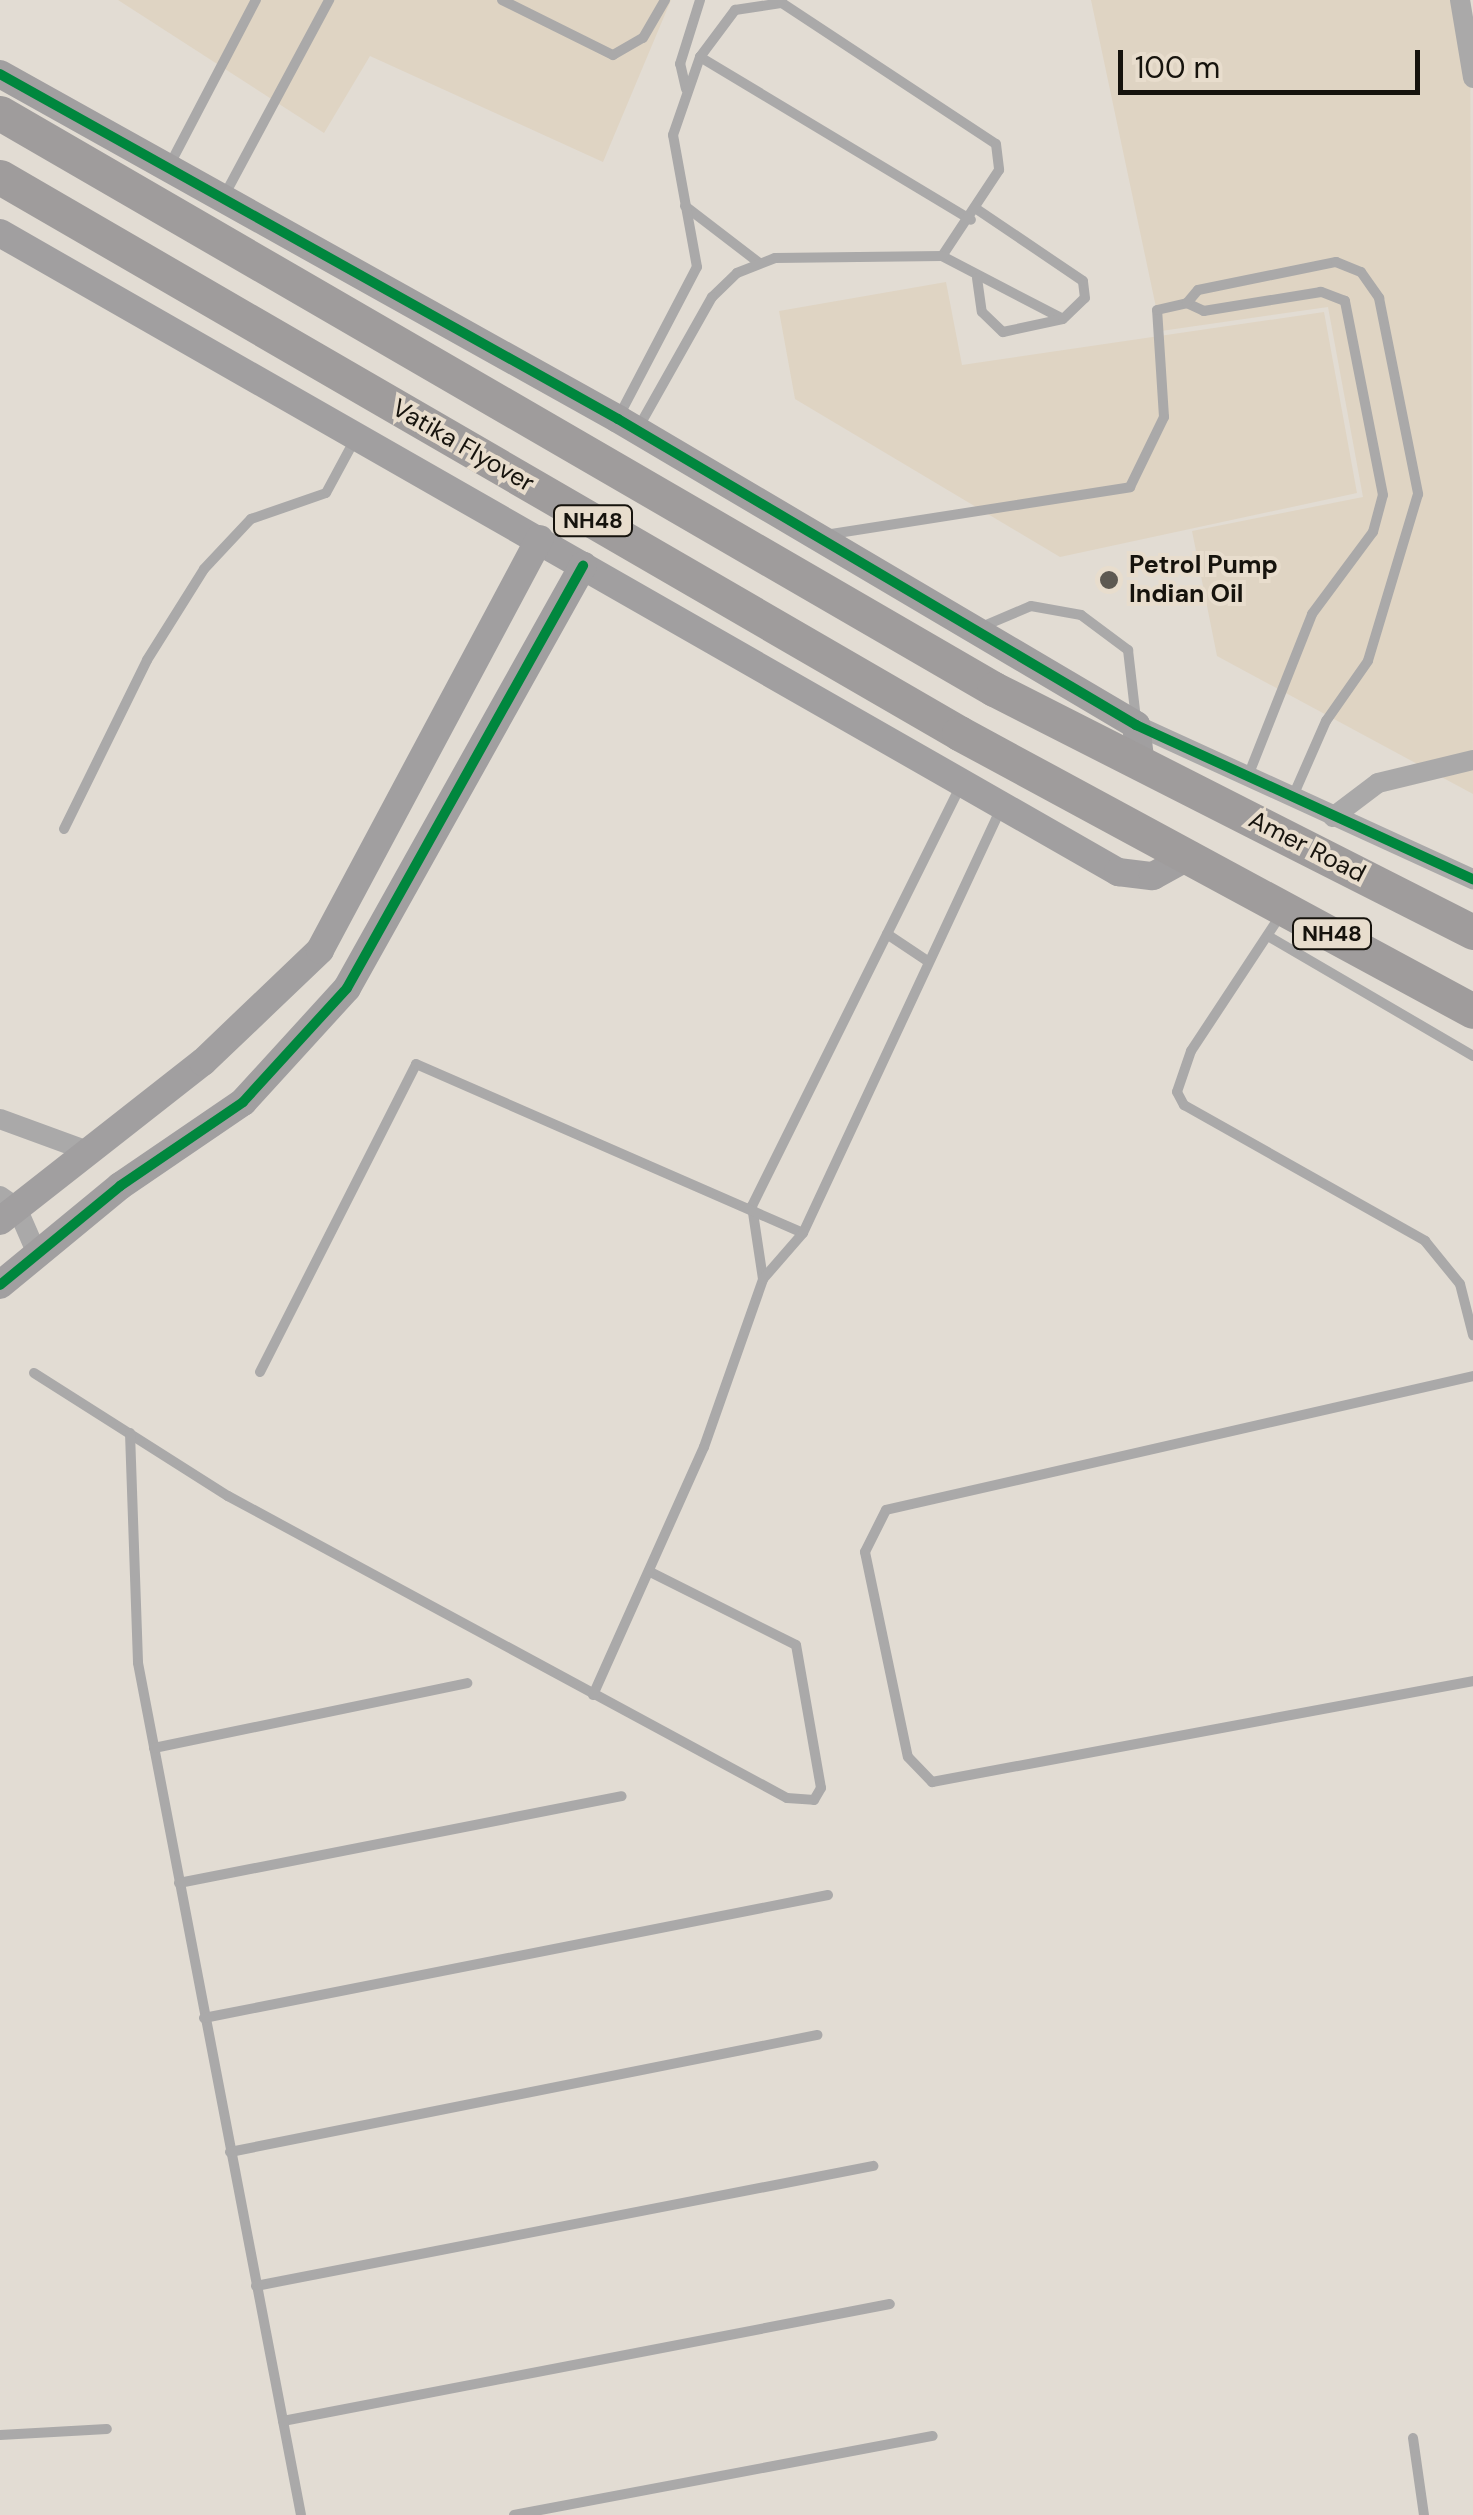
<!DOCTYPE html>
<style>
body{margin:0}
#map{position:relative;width:1473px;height:2515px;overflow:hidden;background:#e2dcd3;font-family:"DM Sans",sans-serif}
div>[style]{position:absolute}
.built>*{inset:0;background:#dfd4c3}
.lane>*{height:10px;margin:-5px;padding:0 5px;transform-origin:5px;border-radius:5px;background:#aaa9a9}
.street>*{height:20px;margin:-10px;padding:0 10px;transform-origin:10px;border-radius:10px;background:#aaa9a9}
.secondary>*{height:28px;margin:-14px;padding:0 14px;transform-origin:14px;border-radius:14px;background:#a19fa0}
.highway>*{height:35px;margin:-17.5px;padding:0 17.5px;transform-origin:17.5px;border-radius:17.5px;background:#9f9c9c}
.cycleway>*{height:10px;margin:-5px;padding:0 5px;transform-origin:5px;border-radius:5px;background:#00873e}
.dots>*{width:28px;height:28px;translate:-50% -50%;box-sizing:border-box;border:5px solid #e8ddcd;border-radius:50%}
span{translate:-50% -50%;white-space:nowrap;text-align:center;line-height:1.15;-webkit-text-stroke:8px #e8ddcd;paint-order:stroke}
.shield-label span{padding:2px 8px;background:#e8ddcd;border:2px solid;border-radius:8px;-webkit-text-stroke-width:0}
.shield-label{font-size:22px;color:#16130d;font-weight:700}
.street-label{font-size:25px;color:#16130d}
.poi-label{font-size:25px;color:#16130d;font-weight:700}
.left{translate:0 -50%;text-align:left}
.scale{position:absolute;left:1118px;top:50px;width:302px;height:45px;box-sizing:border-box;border:5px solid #16130d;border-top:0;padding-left:12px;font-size:30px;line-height:35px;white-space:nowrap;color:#16130d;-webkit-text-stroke:8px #e8ddcd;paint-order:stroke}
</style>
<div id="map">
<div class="built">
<div style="clip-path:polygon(118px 0,671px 0,603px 162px,370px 56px,324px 133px)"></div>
<div style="clip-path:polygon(1091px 0,1470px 0,1473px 794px,1217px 656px,1192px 531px,1363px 497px,1328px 307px,1161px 331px)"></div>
<div style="clip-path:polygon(946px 282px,962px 365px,1324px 312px,1357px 493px,1060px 557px,795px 399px,779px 311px)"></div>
</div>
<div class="lane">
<div style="left:502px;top:0;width:124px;rotate:26.4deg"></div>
<div style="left:613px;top:55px;width:34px;rotate:-30deg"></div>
<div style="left:643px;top:38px;width:44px;rotate:-59.9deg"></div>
<div style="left:700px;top:57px;width:316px;rotate:31deg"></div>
<div style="left:686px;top:89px;width:26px;rotate:-103deg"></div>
<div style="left:680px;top:64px;width:67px;rotate:-72.6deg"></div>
<div style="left:168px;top:168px;width:190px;rotate:-62.4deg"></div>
<div style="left:223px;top:198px;width:225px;rotate:-61.8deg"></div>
<div style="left:685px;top:206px;width:92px;rotate:37.5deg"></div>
<div style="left:942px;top:256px;width:136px;rotate:27.5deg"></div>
<div style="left:977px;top:278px;width:34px;rotate:82deg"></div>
<div style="left:982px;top:312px;width:29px;rotate:44deg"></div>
<div style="left:1003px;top:332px;width:61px;rotate:-12.2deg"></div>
<div style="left:1063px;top:319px;width:30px;rotate:-44deg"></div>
<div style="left:1085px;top:298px;width:17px;rotate:-97deg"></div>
<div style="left:1083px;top:281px;width:127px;rotate:-145.9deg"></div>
<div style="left:619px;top:416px;width:168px;rotate:-62.4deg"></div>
<div style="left:697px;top:267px;width:134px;rotate:-100.3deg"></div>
<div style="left:673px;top:135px;width:83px;rotate:-70.9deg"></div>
<div style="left:700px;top:57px;width:59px;rotate:-53.3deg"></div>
<div style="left:735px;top:10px;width:48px;rotate:-8.5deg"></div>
<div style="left:782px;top:3px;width:256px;rotate:33.4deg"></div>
<div style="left:996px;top:144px;width:26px;rotate:83deg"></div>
<div style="left:999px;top:170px;width:103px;rotate:123.5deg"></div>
<div style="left:942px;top:256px;width:167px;rotate:179.3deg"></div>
<div style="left:775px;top:258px;width:41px;rotate:158.5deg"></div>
<div style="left:737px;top:273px;width:35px;rotate:136deg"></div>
<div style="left:712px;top:297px;width:153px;rotate:119.4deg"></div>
<div style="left:825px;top:535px;width:309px;rotate:-8.9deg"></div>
<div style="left:1130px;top:487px;width:78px;rotate:-64.1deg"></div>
<div style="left:1164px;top:417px;width:107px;rotate:-93.7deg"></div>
<div style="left:1157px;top:310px;width:31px;rotate:-13deg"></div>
<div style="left:979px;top:628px;width:56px;rotate:-22.9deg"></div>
<div style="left:1031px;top:606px;width:51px;rotate:10.2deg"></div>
<div style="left:1081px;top:615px;width:59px;rotate:36.7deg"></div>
<div style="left:1128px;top:650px;width:69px;rotate:83.4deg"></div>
<div style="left:1248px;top:776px;width:174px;rotate:-68.4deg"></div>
<div style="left:1312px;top:614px;width:102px;rotate:-53.4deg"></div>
<div style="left:1373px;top:532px;width:38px;rotate:-75deg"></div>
<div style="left:1383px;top:495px;width:198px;rotate:-101.1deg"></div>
<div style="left:1345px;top:301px;width:26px;rotate:-159deg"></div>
<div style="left:1321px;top:292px;width:119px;rotate:170.8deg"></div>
<div style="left:1204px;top:311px;width:19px;rotate:-155deg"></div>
<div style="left:1187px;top:303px;width:17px;rotate:-50deg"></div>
<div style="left:1198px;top:290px;width:141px;rotate:-11.5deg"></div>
<div style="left:1336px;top:262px;width:27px;rotate:22deg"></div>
<div style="left:1361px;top:272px;width:32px;rotate:55deg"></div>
<div style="left:1379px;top:298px;width:200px;rotate:78.7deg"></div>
<div style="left:1418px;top:494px;width:174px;rotate:106.7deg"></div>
<div style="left:1368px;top:661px;width:73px;rotate:125deg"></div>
<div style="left:1326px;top:721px;width:82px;rotate:113.7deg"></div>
<div style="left:64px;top:829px;width:188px;rotate:-63.8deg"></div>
<div style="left:147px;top:660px;width:107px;rotate:-57.9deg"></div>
<div style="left:204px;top:569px;width:69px;rotate:-46.8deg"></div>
<div style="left:251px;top:519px;width:79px;rotate:-19.1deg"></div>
<div style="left:326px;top:493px;width:59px;rotate:-61.7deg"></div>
<div style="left:1282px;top:913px;width:165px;rotate:123.4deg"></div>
<div style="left:1191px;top:1051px;width:43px;rotate:108.9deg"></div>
<div style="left:1177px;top:1092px;width:15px;rotate:62deg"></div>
<div style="left:1184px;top:1105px;width:277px;rotate:29.4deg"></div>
<div style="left:1425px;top:1241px;width:55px;rotate:50.9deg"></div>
<div style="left:1460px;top:1284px;width:53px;rotate:75.7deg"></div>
<div style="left:887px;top:934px;width:50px;rotate:33.7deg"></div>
<div style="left:1268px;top:936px;width:238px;rotate:30.3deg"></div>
<div style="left:763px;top:1279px;width:74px;rotate:-98.6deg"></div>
<div style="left:752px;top:1206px;width:470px;rotate:-63.6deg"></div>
<div style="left:260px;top:1372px;width:345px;rotate:-63.1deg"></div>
<div style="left:416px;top:1064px;width:422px;rotate:23.6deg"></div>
<div style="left:34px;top:1373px;width:230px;rotate:32.4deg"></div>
<div style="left:228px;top:1496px;width:635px;rotate:28.38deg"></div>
<div style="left:787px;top:1798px;width:27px;rotate:4deg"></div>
<div style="left:814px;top:1800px;width:14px;rotate:-60deg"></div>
<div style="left:821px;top:1788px;width:145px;rotate:-99.9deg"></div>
<div style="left:796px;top:1645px;width:163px;rotate:-153.4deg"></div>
<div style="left:1473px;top:1376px;width:602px;rotate:167.14deg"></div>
<div style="left:886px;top:1510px;width:47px;rotate:116.6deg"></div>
<div style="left:865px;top:1552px;width:209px;rotate:78.2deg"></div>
<div style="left:908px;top:1757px;width:35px;rotate:46deg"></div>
<div style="left:932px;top:1782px;width:550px;rotate:-10.57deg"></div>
<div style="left:130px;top:1433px;width:230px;rotate:88deg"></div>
<div style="left:138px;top:1663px;width:867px;rotate:79.17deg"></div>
<div style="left:593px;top:1695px;width:272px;rotate:-65.9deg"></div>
<div style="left:704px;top:1447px;width:178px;rotate:-70.6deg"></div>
<div style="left:763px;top:1279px;width:61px;rotate:-49deg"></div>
<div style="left:803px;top:1233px;width:469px;rotate:-65deg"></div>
<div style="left:154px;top:1748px;width:320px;rotate:-11.7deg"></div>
<div style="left:179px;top:1883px;width:451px;rotate:-11.1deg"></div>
<div style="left:204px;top:2018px;width:636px;rotate:-11.15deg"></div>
<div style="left:230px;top:2152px;width:599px;rotate:-11.27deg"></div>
<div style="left:256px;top:2286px;width:629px;rotate:-11.01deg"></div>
<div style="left:283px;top:2421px;width:618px;rotate:-10.91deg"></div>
<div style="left:0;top:2435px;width:107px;rotate:-3.2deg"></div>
<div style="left:1413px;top:2438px;width:78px;rotate:81.9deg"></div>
<div style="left:514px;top:2515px;width:426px;rotate:-10.7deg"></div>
</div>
<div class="street">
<div style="left:1460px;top:0;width:79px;rotate:80.5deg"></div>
<div style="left:1136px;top:725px;width:371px;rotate:24.6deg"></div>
<div style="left:1333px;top:817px;width:56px;rotate:-37.1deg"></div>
<div style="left:1378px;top:783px;width:98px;rotate:-13.6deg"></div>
<div style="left:0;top:1119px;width:96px;rotate:20.1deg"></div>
<div style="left:0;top:1196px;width:21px;rotate:35deg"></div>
<div style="left:17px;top:1208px;width:50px;rotate:66.5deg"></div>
</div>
<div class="secondary">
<div style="left:0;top:74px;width:708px;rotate:29.17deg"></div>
<div style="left:618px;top:419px;width:602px;rotate:30.57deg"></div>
<div style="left:1136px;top:725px;width:38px;rotate:83deg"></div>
<div style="left:0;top:233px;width:1288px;rotate:29.75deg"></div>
<div style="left:1118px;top:872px;width:35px;rotate:7deg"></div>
<div style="left:1153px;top:876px;width:43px;rotate:-28.9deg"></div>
<div style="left:0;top:1221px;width:258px;rotate:-38.1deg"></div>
<div style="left:203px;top:1062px;width:162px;rotate:-43.7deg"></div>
<div style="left:320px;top:950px;width:466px;rotate:-61.9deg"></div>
<div style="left:0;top:1285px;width:156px;rotate:-39.5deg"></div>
<div style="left:120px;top:1186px;width:149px;rotate:-34.3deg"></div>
<div style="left:243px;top:1102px;width:154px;rotate:-47.6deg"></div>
<div style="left:347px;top:988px;width:484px;rotate:-60.8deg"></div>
</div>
<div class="highway">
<div style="left:0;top:113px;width:1149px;rotate:30.09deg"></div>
<div style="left:994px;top:689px;width:537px;rotate:26.9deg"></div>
<div style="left:0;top:177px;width:1109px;rotate:30.1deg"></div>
<div style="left:959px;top:733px;width:584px;rotate:28.41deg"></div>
</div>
<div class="cycleway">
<div style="left:0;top:74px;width:708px;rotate:29.17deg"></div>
<div style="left:618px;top:419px;width:602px;rotate:30.57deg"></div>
<div style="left:1136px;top:725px;width:371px;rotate:24.6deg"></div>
<div style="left:0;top:1285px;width:156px;rotate:-39.5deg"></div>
<div style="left:120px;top:1186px;width:149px;rotate:-34.3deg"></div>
<div style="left:243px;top:1102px;width:154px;rotate:-47.6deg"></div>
<div style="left:347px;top:988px;width:484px;rotate:-60.8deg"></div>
</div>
<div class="dots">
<div style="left:1109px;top:580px;background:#5d5952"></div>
</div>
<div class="shield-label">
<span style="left:593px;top:521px">NH48</span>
<span style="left:1332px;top:934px">NH48</span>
</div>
<div class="street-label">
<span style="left:463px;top:446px;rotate:30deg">Vatika Flyover</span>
<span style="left:1307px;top:847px;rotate:27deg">Amer Road</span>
</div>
<div class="poi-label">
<span class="left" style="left:1129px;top:580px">Petrol Pump<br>Indian Oil</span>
</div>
<div class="scale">100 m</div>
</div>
